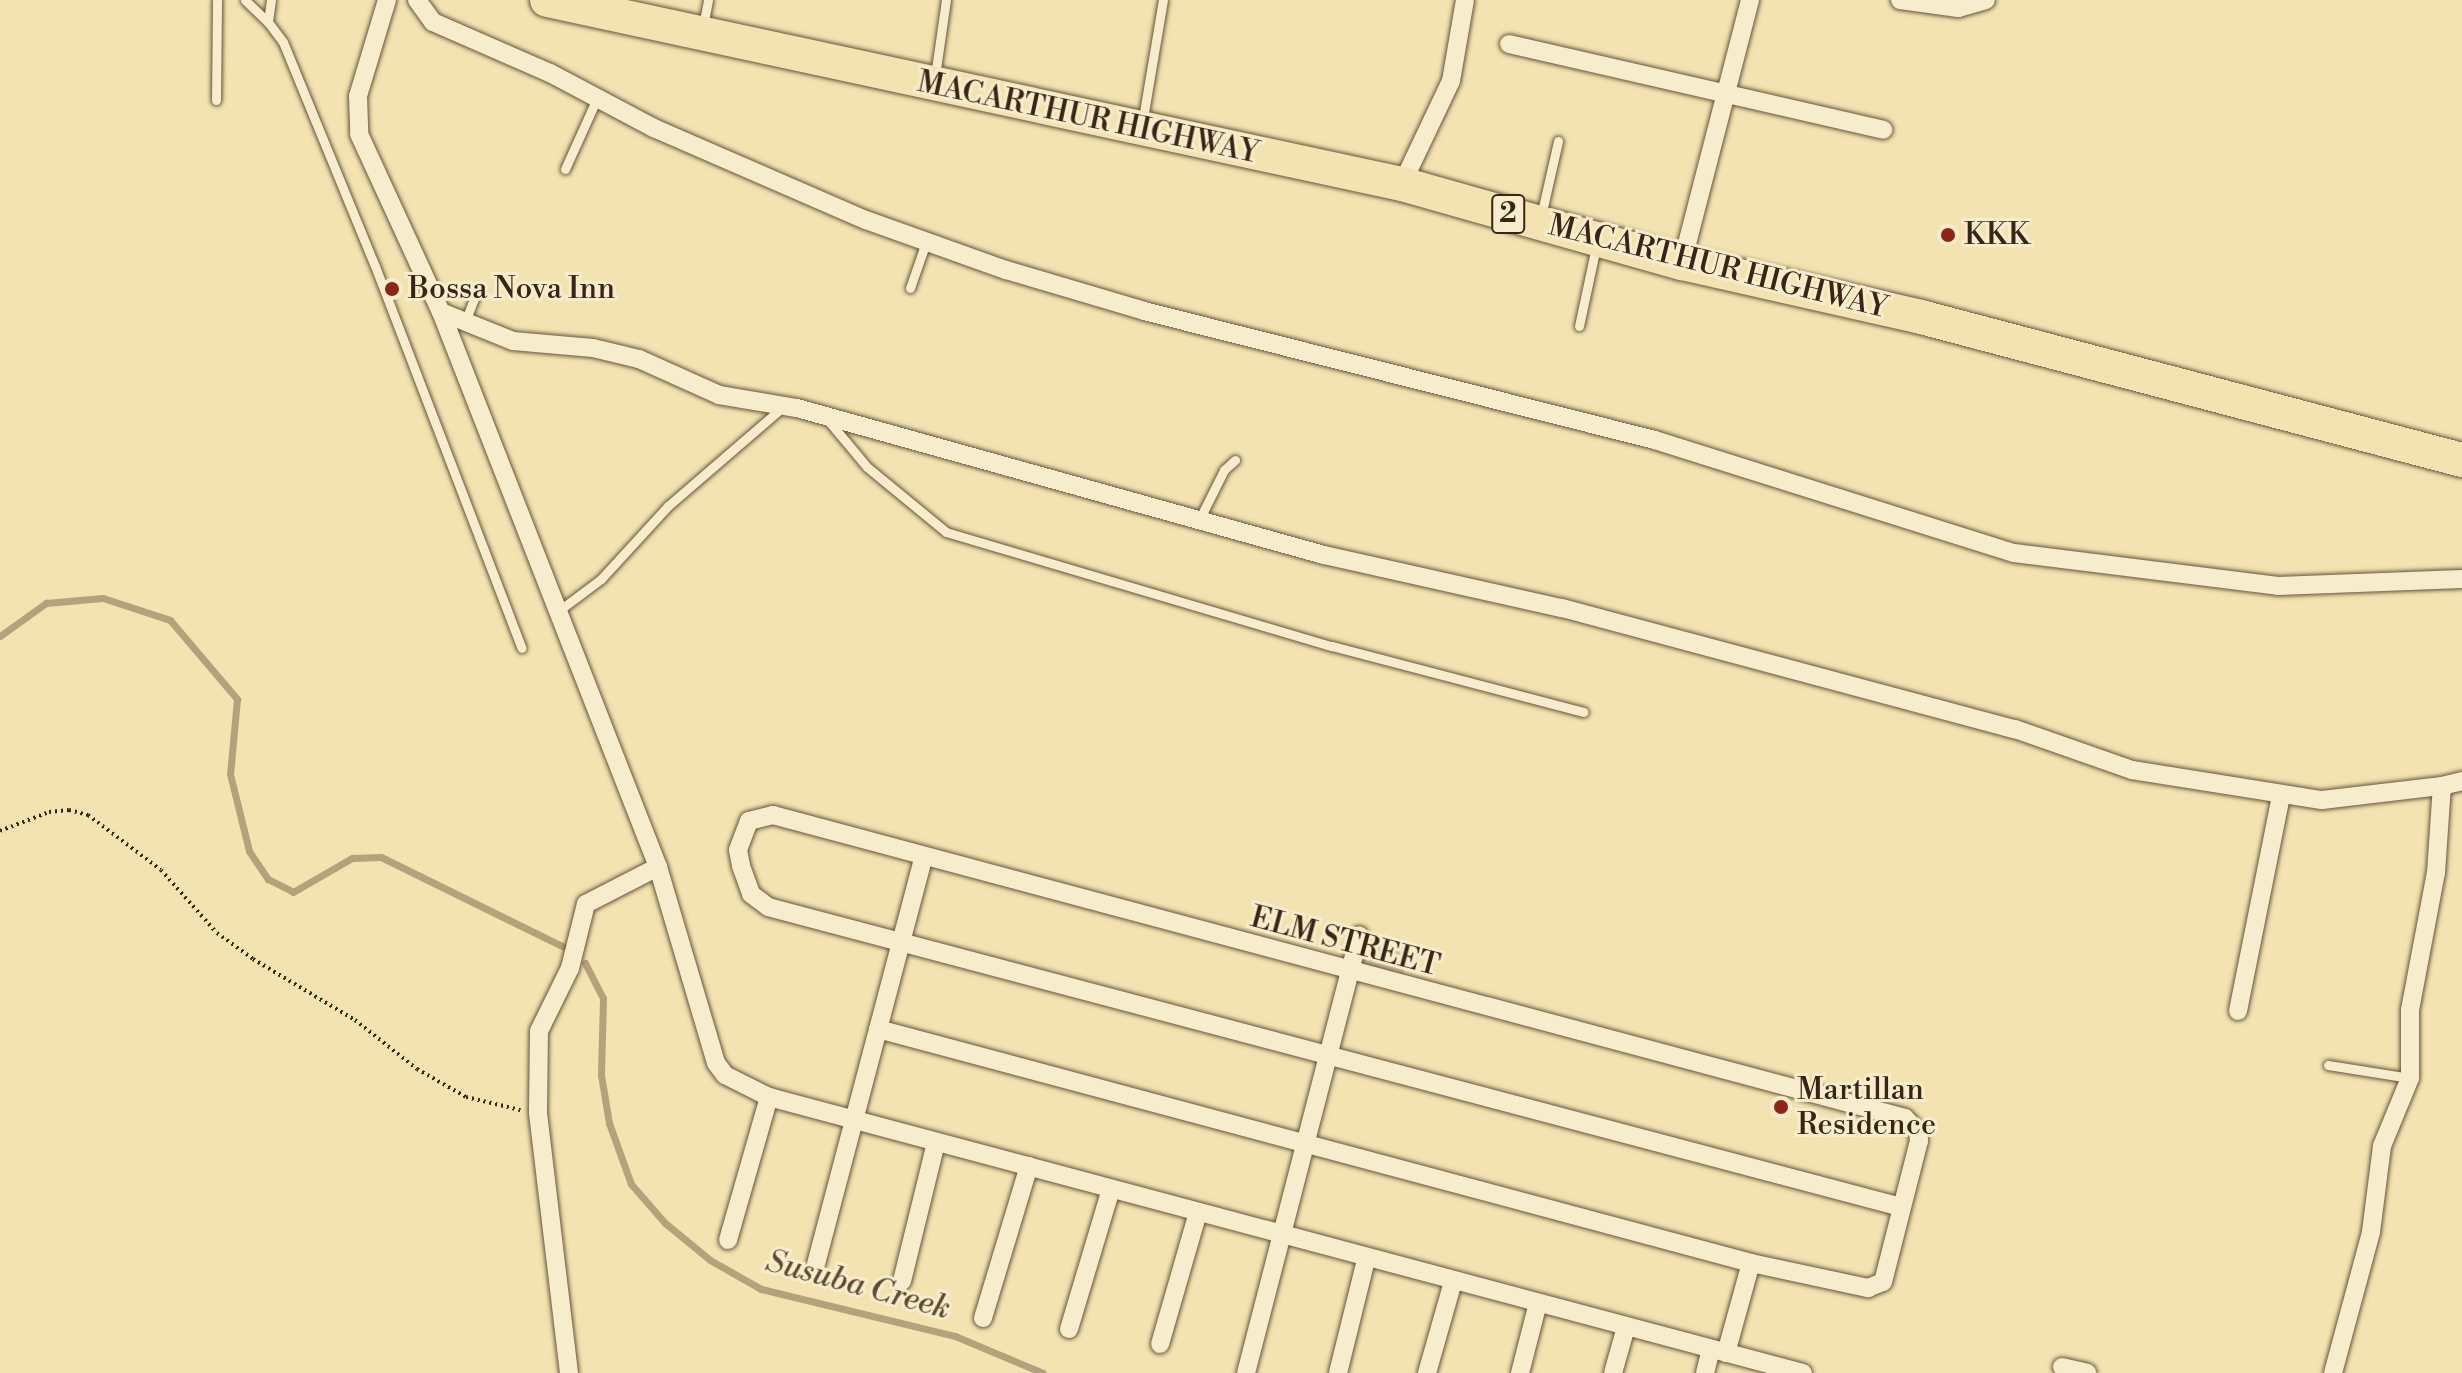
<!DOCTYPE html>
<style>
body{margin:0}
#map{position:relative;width:2462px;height:1373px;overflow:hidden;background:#f2e3b0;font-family:"Libre Bodoni",serif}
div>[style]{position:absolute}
.green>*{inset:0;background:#d2c396;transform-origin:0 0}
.stream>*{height:7px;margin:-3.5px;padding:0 3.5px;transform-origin:3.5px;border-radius:3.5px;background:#b3a27b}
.path>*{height:4px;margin-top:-2px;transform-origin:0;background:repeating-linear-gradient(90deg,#382515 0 2px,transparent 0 6px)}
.roads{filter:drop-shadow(0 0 2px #66543c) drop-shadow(0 0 2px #66543c)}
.lane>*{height:9px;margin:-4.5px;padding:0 4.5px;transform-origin:4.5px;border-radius:4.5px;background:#f7edcc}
.street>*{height:18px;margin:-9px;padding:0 9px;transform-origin:9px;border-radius:9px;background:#f7edcc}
.highway>*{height:34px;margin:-17px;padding:0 17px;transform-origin:17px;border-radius:17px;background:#f2e3b0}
.dots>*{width:22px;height:22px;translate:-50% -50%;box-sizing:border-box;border:4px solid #f7edcc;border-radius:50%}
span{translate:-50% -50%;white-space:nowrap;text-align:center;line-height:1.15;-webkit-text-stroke:6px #f7edcc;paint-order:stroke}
.shield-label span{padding:2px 6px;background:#f7edcc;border:2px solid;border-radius:6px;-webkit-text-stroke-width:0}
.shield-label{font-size:28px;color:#382515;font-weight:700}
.street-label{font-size:30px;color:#382515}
.poi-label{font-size:30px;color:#382515}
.left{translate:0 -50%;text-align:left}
.water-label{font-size:32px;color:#5d4a34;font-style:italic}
</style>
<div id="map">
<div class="green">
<div style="left:1366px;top:937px;width:45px;height:33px;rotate:14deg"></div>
</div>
<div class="stream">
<div style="left:0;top:636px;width:57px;rotate:-35.7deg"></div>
<div style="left:46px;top:603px;width:57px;rotate:-5deg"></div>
<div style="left:103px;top:598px;width:71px;rotate:18.2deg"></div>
<div style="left:170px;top:620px;width:104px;rotate:49.7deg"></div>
<div style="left:237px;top:699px;width:75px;rotate:95.3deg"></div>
<div style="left:230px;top:774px;width:79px;rotate:76.1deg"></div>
<div style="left:249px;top:851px;width:34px;rotate:56deg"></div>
<div style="left:268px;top:879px;width:28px;rotate:27deg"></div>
<div style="left:293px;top:892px;width:68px;rotate:-30deg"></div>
<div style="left:352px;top:858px;width:29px;rotate:-2deg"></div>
<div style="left:381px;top:857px;width:202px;rotate:26.2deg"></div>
<div style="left:585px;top:963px;width:39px;rotate:63deg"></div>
<div style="left:603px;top:998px;width:77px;rotate:91.5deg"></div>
<div style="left:601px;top:1075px;width:49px;rotate:80.5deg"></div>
<div style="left:609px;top:1123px;width:65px;rotate:70.2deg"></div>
<div style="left:631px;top:1184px;width:52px;rotate:48.9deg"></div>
<div style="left:665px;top:1223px;width:58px;rotate:39.4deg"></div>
<div style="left:710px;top:1260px;width:59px;rotate:29.6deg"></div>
<div style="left:761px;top:1289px;width:200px;rotate:13.6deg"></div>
<div style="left:955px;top:1336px;width:95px;rotate:22.8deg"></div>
</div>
<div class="path">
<div style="left:0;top:831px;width:53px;rotate:-21.2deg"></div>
<div style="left:49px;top:812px;width:20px;rotate:-6deg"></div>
<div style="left:69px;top:810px;width:20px;rotate:15deg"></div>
<div style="left:88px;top:815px;width:91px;rotate:37deg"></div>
<div style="left:161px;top:870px;width:84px;rotate:48.4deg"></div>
<div style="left:217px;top:933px;width:44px;rotate:35.8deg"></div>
<div style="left:253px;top:959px;width:119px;rotate:30.9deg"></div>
<div style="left:355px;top:1020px;width:79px;rotate:38.3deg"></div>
<div style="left:417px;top:1069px;width:56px;rotate:29.7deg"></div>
<div style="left:466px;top:1097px;width:56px;rotate:13.5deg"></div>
</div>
<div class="roads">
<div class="lane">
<div style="left:245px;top:0;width:32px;rotate:44deg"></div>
<div style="left:271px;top:0;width:22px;rotate:98deg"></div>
<div style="left:268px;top:22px;width:25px;rotate:53deg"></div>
<div style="left:283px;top:42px;width:242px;rotate:67.7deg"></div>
<div style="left:375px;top:266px;width:409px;rotate:69deg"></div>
<div style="left:703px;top:26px;width:26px;rotate:-79deg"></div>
<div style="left:935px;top:76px;width:77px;rotate:-81.8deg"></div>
<div style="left:216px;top:100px;width:100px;rotate:-89.4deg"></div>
<div style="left:1142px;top:124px;width:126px;rotate:-80.4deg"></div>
<div style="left:565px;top:169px;width:78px;rotate:-65.7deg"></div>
<div style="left:1541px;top:216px;width:77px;rotate:-77.2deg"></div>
<div style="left:910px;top:288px;width:49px;rotate:-70.8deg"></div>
<div style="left:465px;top:322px;width:34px;rotate:-69deg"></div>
<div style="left:1579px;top:326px;width:81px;rotate:-77.9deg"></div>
<div style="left:827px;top:419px;width:62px;rotate:50.2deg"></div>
<div style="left:867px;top:467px;width:102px;rotate:39.4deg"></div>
<div style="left:946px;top:532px;width:402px;rotate:16.5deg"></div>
<div style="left:1332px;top:646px;width:260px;rotate:14.7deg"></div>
<div style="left:1199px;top:520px;width:56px;rotate:-63.4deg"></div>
<div style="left:1224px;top:470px;width:15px;rotate:-42deg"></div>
<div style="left:557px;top:612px;width:55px;rotate:-36.9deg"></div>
<div style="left:601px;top:579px;width:99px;rotate:-47.5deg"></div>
<div style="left:668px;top:506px;width:153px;rotate:-40.8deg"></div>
<div style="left:2328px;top:1065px;width:83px;rotate:9deg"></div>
</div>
<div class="street">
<div style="left:387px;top:0;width:100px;rotate:106.8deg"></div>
<div style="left:358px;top:96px;width:38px;rotate:88deg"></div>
<div style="left:359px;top:134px;width:196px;rotate:65.3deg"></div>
<div style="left:441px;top:312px;width:596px;rotate:68.64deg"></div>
<div style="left:658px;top:867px;width:204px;rotate:73.5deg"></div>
<div style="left:716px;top:1063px;width:15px;rotate:53deg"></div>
<div style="left:725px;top:1075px;width:49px;rotate:26.6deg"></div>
<div style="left:769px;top:1097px;width:1070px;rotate:14.95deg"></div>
<div style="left:417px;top:0;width:27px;rotate:54deg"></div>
<div style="left:433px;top:22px;width:128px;rotate:23.6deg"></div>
<div style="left:550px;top:73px;width:118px;rotate:27.9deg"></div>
<div style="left:654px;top:128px;width:231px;rotate:23.5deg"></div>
<div style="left:866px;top:220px;width:149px;rotate:19.7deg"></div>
<div style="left:1006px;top:270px;width:144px;rotate:16.5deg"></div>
<div style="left:1144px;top:311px;width:527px;rotate:14.17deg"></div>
<div style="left:1655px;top:440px;width:376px;rotate:17.5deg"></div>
<div style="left:2014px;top:553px;width:266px;rotate:7.1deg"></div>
<div style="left:2278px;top:586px;width:184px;rotate:-2.2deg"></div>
<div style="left:1900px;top:0;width:59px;rotate:7.9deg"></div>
<div style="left:1958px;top:8px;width:29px;rotate:-16deg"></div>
<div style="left:1509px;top:44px;width:384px;rotate:12.9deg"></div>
<div style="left:1402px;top:184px;width:114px;rotate:-64.6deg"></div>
<div style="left:1451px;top:81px;width:82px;rotate:-80.2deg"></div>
<div style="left:1682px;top:263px;width:272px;rotate:-75.5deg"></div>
<div style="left:441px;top:312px;width:78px;rotate:21.9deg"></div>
<div style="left:513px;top:341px;width:80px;rotate:5deg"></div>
<div style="left:593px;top:348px;width:47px;rotate:13.4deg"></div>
<div style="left:639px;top:359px;width:88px;rotate:24.2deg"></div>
<div style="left:719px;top:395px;width:79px;rotate:9.5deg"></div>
<div style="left:797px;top:408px;width:547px;rotate:15.59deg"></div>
<div style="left:1324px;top:555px;width:244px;rotate:12.6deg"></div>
<div style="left:1562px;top:608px;width:469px;rotate:15deg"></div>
<div style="left:2015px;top:729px;width:124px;rotate:19.3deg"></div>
<div style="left:2132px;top:770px;width:192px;rotate:9deg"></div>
<div style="left:2322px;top:800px;width:121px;rotate:-6.7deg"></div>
<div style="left:2238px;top:1011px;width:219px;rotate:-78.7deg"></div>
<div style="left:878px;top:1029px;width:904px;rotate:15deg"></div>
<div style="left:1751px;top:1263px;width:120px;rotate:12.1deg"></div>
<div style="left:1868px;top:1288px;width:16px;rotate:-22deg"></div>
<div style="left:1883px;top:1282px;width:146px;rotate:-75.7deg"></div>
<div style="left:1919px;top:1141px;width:9px;rotate:-96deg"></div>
<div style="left:1918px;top:1132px;width:19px;rotate:-133deg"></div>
<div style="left:1905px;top:1118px;width:1172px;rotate:-165.02deg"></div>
<div style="left:773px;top:815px;width:25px;rotate:166deg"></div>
<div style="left:749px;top:821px;width:31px;rotate:111deg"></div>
<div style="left:738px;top:850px;width:16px;rotate:79deg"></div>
<div style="left:741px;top:866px;width:30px;rotate:70deg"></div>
<div style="left:751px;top:894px;width:21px;rotate:37deg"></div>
<div style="left:768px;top:907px;width:1172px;rotate:14.83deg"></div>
<div style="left:728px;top:1240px;width:149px;rotate:-74deg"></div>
<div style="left:816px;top:1264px;width:420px;rotate:-75.2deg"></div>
<div style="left:902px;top:1281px;width:142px;rotate:-76.2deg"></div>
<div style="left:983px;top:1318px;width:159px;rotate:-73.2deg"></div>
<div style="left:1069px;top:1329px;width:146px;rotate:-73.3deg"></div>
<div style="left:1160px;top:1344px;width:137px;rotate:-73.9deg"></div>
<div style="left:1726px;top:1353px;width:93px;rotate:-74.5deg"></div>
<div style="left:2062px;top:1367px;width:26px;rotate:13deg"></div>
<div style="left:569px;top:1373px;width:263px;rotate:-96.8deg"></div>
<div style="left:538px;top:1112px;width:81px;rotate:-89.3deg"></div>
<div style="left:539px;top:1031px;width:70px;rotate:-63.8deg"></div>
<div style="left:570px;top:968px;width:66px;rotate:-76deg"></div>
<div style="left:586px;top:904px;width:81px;rotate:-27.2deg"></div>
<div style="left:1246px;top:1373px;width:452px;rotate:-75.5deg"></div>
<div style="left:1338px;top:1373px;width:116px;rotate:-76.1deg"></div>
<div style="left:1427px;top:1373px;width:95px;rotate:-74.1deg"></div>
<div style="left:1520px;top:1373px;width:72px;rotate:-75.6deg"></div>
<div style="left:1613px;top:1373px;width:48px;rotate:-74.2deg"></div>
<div style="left:1705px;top:1373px;width:25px;rotate:-76deg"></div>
<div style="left:2333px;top:1373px;width:146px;rotate:-74.9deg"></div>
<div style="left:2371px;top:1232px;width:87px;rotate:-82.7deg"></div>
<div style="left:2382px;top:1146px;width:74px;rotate:-67.6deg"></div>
<div style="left:2410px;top:1078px;width:68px;rotate:-90deg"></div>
<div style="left:2410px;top:1010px;width:139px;rotate:-79.3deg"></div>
<div style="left:2436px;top:873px;width:87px;rotate:-86.1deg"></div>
<div style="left:2442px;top:786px;width:21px;rotate:-14deg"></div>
</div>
<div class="highway">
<div style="left:547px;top:0;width:875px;rotate:12.15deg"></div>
<div style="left:1402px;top:184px;width:291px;rotate:15.8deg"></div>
<div style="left:1682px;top:263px;width:245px;rotate:12.7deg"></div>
<div style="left:1921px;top:317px;width:560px;rotate:14.81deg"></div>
</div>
</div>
<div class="dots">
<div style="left:1948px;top:235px;background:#8f2418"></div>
<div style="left:392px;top:289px;background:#8f2418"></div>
<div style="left:1781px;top:1107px;background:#8f2418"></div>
</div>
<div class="shield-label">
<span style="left:1508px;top:214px">2</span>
</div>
<div class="street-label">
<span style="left:1088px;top:118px;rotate:12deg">MACARTHUR HIGHWAY</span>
<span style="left:1718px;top:267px;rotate:14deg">MACARTHUR HIGHWAY</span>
<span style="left:1345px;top:942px;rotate:15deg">ELM STREET</span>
</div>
<div class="poi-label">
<span class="left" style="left:1964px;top:235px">KKK</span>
<span class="left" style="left:408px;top:289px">Bossa Nova Inn</span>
<span class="left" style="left:1797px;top:1107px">Martillan<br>Residence</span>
</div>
<div class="water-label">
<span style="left:858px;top:1285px;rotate:15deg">Susuba Creek</span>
</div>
</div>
